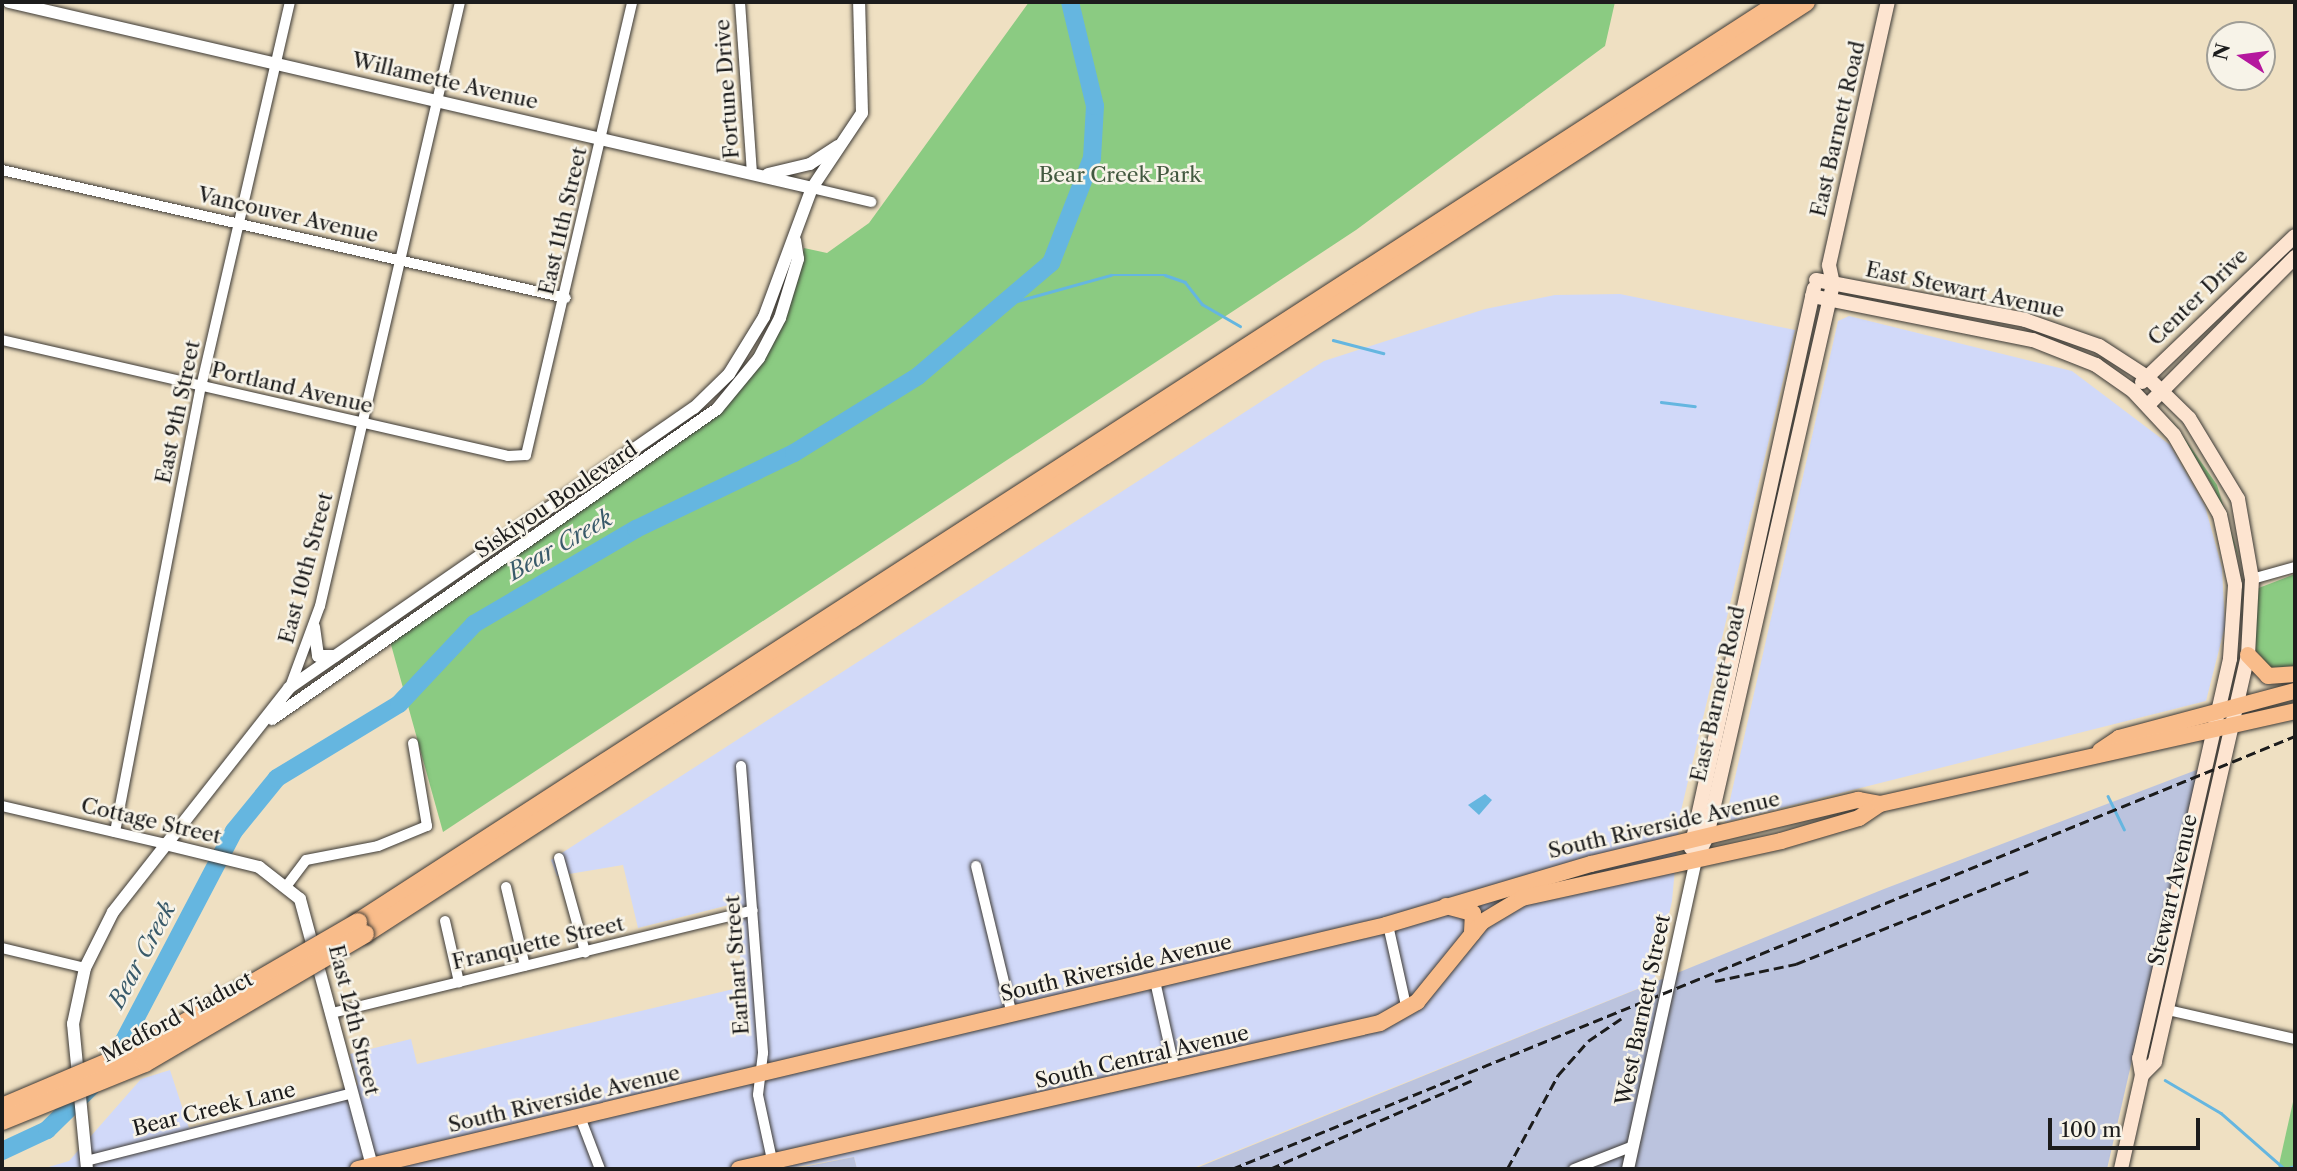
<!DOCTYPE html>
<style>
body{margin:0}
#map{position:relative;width:2297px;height:1171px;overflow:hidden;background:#efe0c2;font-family:"Libre Caslon Text",serif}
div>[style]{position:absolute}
.built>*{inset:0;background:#d1d9f9}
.industrial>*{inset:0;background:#bbc3de}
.green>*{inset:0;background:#8bcb82}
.water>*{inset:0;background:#65b6e0}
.stream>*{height:2.5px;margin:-1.25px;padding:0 1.25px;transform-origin:1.25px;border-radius:1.25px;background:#65b6e0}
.river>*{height:18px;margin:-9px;padding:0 9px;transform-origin:9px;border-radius:9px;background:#65b6e0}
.roads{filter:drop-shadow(0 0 2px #3c3935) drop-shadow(0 0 2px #3c3935)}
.minor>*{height:10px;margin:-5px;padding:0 5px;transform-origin:5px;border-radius:5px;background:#fff}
.tertiary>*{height:12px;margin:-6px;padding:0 6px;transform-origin:6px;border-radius:6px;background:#fff}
.secondary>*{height:14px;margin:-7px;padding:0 7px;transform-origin:7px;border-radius:7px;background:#fde4d0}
.primary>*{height:16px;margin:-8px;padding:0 8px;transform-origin:8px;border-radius:8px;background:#f9bc8a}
.motorway>*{height:18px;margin:-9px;padding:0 9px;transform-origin:9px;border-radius:9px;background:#f9bc8a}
.rail>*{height:2.5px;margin-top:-1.25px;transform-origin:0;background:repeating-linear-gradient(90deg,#1c1c1c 0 10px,transparent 0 15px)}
.bridges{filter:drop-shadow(0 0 2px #3c3935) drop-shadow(0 0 2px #3c3935)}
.motorway-bridge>*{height:18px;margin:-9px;padding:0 9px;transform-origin:9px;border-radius:9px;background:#f9bc8a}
span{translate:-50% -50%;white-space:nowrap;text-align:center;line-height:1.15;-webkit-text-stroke:5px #f7f3e8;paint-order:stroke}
.street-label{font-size:21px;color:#1c1c1c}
.park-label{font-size:21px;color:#435940}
.water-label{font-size:23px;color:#395a6a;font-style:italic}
.frame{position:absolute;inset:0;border:4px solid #1c1c1c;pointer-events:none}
.north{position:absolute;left:2206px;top:21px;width:70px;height:70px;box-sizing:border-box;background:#f7f3e8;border:2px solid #9f9d96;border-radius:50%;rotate:283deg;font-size:19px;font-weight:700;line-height:28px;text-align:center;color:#1c1c1c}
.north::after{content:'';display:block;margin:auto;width:24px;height:32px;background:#b5179e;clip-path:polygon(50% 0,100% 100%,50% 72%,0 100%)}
.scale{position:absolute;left:2048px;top:1118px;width:152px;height:32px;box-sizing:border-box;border:4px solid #1c1c1c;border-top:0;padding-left:9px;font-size:21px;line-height:24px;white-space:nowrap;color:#1c1c1c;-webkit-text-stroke:5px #f7f3e8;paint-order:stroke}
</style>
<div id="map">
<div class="built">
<div style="clip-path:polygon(1620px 294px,1795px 330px,1680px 815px,1672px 901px,1654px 982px,1191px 1169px,857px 1169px,854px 1157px,784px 1169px,42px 1169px,69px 1161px,141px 1079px,170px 1070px,189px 1128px,358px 1085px,350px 1054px,411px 1039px,417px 1064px,742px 987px,737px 903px,638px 928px,623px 865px,557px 876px,551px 860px,1324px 361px,1485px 309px,1555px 295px)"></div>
<div style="clip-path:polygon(1849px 316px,2072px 371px,2170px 445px,2205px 506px,2222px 568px,2225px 626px,2206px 701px,1725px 822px,1838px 321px)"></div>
</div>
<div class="industrial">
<div style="clip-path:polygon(2199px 769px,2107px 1169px,1194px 1169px,1884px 889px)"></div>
<div style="clip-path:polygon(854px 1157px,857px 1169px,784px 1169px,803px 1167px)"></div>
</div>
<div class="green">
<div style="clip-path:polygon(1029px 2px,1615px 2px,1605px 46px,1356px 230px,443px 832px,390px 641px,719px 412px,796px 284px,804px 248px,827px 253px,869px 223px)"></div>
<div style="clip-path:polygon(2171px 419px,2217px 485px,2241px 564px,2214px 488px)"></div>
<div style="clip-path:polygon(2295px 574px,2295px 666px,2271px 668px,2252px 646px,2256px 589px)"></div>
<div style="clip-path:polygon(2295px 1093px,2295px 1169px,2278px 1169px)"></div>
</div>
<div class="water">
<div style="clip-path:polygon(1485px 794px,1492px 800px,1479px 815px,1468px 805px)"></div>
</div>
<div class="stream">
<div style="left:999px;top:306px;width:116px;rotate:-15.5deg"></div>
<div style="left:1111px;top:275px;width:54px"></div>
<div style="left:1165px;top:275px;width:21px;rotate:19deg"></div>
<div style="left:1185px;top:282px;width:28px;rotate:52deg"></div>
<div style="left:1202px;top:304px;width:44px;rotate:30.1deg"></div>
<div style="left:1333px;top:340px;width:52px;rotate:14.6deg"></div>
<div style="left:1661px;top:402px;width:34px;rotate:7deg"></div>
<div style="left:2108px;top:796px;width:37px;rotate:64deg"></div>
<div style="left:2165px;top:1080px;width:65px;rotate:30.5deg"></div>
<div style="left:2221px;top:1113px;width:85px;rotate:41.2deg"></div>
<div style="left:2285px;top:1169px;width:10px;rotate:-17deg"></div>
</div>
<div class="river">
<div style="left:2px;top:1151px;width:50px;rotate:-25deg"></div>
<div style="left:47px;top:1130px;width:87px;rotate:-44.5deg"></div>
<div style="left:109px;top:1069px;width:269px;rotate:-62.3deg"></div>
<div style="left:234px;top:831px;width:68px;rotate:-50.9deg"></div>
<div style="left:277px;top:778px;width:143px;rotate:-31.2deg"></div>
<div style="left:399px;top:704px;width:110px;rotate:-46.8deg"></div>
<div style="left:474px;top:624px;width:188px;rotate:-30.4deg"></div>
<div style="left:636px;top:529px;width:175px;rotate:-25.7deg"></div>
<div style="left:794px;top:453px;width:146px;rotate:-31.8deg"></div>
<div style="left:918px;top:376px;width:175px;rotate:-40.4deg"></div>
<div style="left:1051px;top:263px;width:113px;rotate:-68.7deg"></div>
<div style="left:1092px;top:158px;width:52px;rotate:-86.7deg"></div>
<div style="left:1095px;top:106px;width:107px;rotate:-103.5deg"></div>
</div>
<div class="roads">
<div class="minor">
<div style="left:740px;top:2px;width:171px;rotate:86deg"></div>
<div style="left:2px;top:170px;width:578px;rotate:12.79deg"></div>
<div style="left:812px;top:188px;width:61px;rotate:13.3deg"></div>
<div style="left:2px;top:340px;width:519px;rotate:12.91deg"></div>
<div style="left:508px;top:456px;width:18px;rotate:-3deg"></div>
<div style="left:526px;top:455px;width:465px;rotate:-76.8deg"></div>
<div style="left:2252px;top:579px;width:45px;rotate:-15.6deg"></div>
<div style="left:290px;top:687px;width:86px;rotate:-69.7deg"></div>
<div style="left:320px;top:606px;width:620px;rotate:-76.95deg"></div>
<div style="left:741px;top:766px;width:288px;rotate:85.6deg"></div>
<div style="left:763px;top:1053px;width:42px;rotate:96.8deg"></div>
<div style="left:758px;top:1095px;width:66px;rotate:77.8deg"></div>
<div style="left:2px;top:806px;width:167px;rotate:13.1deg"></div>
<div style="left:115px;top:832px;width:453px;rotate:-79.1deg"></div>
<div style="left:201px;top:387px;width:395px;rotate:-77deg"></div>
<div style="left:559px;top:858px;width:98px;rotate:74.5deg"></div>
<div style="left:976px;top:866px;width:153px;rotate:76.4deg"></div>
<div style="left:288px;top:884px;width:30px;rotate:-53deg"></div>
<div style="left:306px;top:860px;width:73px;rotate:-11deg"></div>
<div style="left:378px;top:846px;width:53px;rotate:-22.2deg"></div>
<div style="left:427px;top:826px;width:84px;rotate:-99.6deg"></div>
<div style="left:506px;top:887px;width:81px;rotate:76.5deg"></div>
<div style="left:445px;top:921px;width:63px;rotate:77.1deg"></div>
<div style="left:1388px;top:925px;width:87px;rotate:77.4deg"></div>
<div style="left:2px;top:948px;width:85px;rotate:13.5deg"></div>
<div style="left:1155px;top:981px;width:92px;rotate:77.5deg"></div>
<div style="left:2168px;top:1010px;width:130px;rotate:12.9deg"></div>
<div style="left:332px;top:1013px;width:433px;rotate:-13.7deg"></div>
<div style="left:580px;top:1117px;width:56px;rotate:69deg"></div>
<div style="left:86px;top:1161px;width:275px;rotate:-14.3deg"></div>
<div style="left:1574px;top:1169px;width:63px;rotate:-21.3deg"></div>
</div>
<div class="tertiary">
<div style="left:9px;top:2px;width:824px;rotate:13.04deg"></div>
<div style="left:768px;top:174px;width:43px;rotate:-13.4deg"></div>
<div style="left:810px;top:164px;width:33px;rotate:-33deg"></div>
<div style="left:314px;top:627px;width:29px;rotate:82deg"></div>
<div style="left:318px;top:656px;width:17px"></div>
<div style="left:272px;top:719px;width:542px;rotate:-34.86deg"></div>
<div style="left:717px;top:409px;width:66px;rotate:-50.5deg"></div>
<div style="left:759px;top:358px;width:45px;rotate:-62.3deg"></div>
<div style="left:780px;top:318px;width:62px;rotate:-73deg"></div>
<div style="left:798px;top:259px;width:19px;rotate:-99deg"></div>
<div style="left:165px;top:844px;width:97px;rotate:13.7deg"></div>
<div style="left:259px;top:867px;width:52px;rotate:38deg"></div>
<div style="left:300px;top:899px;width:280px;rotate:74.9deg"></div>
<div style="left:87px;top:1169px;width:146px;rotate:-95.5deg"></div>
<div style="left:73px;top:1024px;width:57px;rotate:-77.9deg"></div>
<div style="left:85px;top:968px;width:63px;rotate:-63.4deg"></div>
<div style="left:113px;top:912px;width:285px;rotate:-51.8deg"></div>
<div style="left:289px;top:688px;width:492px;rotate:-34.7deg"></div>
<div style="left:694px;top:408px;width:49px;rotate:-44.2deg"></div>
<div style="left:729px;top:374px;width:67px;rotate:-58.4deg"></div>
<div style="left:764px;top:317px;width:138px;rotate:-69.6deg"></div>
<div style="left:812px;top:188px;width:90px;rotate:-56.3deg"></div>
<div style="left:862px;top:113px;width:111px;rotate:-91.5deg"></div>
<div style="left:1628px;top:1169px;width:317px;rotate:-77.6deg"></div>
</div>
<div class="secondary">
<div style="left:1816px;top:280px;width:213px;rotate:10.8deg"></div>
<div style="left:2025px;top:320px;width:78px;rotate:19.4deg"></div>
<div style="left:2099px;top:346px;width:57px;rotate:32.9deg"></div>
<div style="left:2147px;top:377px;width:59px;rotate:44.3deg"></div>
<div style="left:2189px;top:418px;width:95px;rotate:58.8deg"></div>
<div style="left:2238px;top:499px;width:81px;rotate:80.1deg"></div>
<div style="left:2252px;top:579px;width:76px;rotate:93deg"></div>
<div style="left:2248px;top:655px;width:417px;rotate:102.9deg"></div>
<div style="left:2155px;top:1062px;width:18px;rotate:135deg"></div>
<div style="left:1812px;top:296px;width:225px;rotate:11.3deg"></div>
<div style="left:2033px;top:340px;width:68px;rotate:21.6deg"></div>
<div style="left:2096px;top:365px;width:45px;rotate:35.1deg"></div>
<div style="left:2133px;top:391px;width:60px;rotate:47deg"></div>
<div style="left:2174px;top:435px;width:92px;rotate:60.1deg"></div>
<div style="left:2220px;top:515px;width:72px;rotate:77.9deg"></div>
<div style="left:2235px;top:585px;width:74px;rotate:93.9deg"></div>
<div style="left:2230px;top:659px;width:409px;rotate:102.8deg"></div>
<div style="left:2139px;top:1058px;width:17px;rotate:80deg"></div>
<div style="left:2142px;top:1075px;width:96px;rotate:102.6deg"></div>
<div style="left:2142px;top:382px;width:211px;rotate:-43.7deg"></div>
<div style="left:2148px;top:405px;width:209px;rotate:-45.2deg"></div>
<div style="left:1691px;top:848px;width:573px;rotate:-77.61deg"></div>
<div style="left:1696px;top:859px;width:25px;rotate:-64deg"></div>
<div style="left:1707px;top:836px;width:566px;rotate:-77.14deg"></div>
<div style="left:1833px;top:284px;width:19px;rotate:-102deg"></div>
<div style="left:1829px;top:265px;width:270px;rotate:-77.4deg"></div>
</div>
<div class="primary">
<div style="left:2248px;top:655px;width:29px;rotate:46deg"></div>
<div style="left:2268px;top:676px;width:27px;rotate:-4deg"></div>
<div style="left:2100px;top:751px;width:23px;rotate:-34deg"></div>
<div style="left:2119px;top:738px;width:182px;rotate:-15deg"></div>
<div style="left:1446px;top:906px;width:28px;rotate:15deg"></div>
<div style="left:1473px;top:913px;width:21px;rotate:93deg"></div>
<div style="left:358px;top:1169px;width:1057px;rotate:-13.35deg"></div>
<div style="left:1386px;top:925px;width:214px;rotate:-16.6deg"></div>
<div style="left:1591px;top:864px;width:275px;rotate:-13.5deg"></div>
<div style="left:1858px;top:800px;width:22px;rotate:10deg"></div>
<div style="left:739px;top:1169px;width:657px;rotate:-12.83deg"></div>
<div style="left:1380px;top:1023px;width:43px;rotate:-29.6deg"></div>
<div style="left:1417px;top:1002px;width:103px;rotate:-50.9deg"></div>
<div style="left:1482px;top:922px;width:47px;rotate:-31deg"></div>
<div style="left:1522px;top:898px;width:265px;rotate:-12.4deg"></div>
<div style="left:1781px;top:841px;width:81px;rotate:-16.4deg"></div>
<div style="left:1859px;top:818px;width:25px;rotate:-34deg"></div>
<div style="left:1880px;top:804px;width:425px;rotate:-12.6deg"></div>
</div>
<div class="motorway">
<div style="left:358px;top:922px;width:1694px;rotate:-32.9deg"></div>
<div style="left:365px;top:934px;width:1716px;rotate:-32.89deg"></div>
</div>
</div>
<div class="rail">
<div style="left:1715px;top:981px;width:83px;rotate:-11.9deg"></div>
<div style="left:1796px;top:964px;width:250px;rotate:-21.8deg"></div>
<div style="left:1232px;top:1169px;width:1148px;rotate:-22.16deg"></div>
<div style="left:1270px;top:1169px;width:224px;rotate:-23.7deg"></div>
<div style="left:1507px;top:1169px;width:107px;rotate:-61.5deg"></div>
<div style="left:1558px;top:1075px;width:45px;rotate:-48.6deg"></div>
<div style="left:1588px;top:1041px;width:40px;rotate:-34deg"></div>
</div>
<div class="bridges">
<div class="motorway-bridge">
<div style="left:2px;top:1107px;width:151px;rotate:-23deg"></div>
<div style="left:141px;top:1048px;width:251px;rotate:-30.1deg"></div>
<div style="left:2px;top:1121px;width:154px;rotate:-22.1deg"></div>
<div style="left:145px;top:1063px;width:255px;rotate:-30.4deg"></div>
</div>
</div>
<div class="street-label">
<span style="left:445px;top:81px;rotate:13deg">Willamette Avenue</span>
<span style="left:727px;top:89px;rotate:-94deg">Fortune Drive</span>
<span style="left:1838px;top:129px;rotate:-77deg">East Barnett Road</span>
<span style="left:288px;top:215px;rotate:13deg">Vancouver Avenue</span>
<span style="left:563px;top:221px;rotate:-77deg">East 11th Street</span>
<span style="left:1965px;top:290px;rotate:12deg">East Stewart Avenue</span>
<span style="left:2198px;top:297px;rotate:-44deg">Center Drive</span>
<span style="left:292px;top:388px;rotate:13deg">Portland Avenue</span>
<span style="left:178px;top:412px;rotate:-78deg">East 9th Street</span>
<span style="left:556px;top:500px;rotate:-34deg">Siskiyou Boulevard</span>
<span style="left:306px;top:568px;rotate:-75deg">East 10th Street</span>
<span style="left:1718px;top:694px;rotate:-77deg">East Barnett Road</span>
<span style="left:151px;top:821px;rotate:13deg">Cottage Street</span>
<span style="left:1664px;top:825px;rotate:-13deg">South Riverside Avenue</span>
<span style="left:2173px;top:890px;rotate:-77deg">Stewart Avenue</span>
<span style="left:538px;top:943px;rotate:-13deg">Franquette Street</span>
<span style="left:737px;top:965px;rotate:-94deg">Earhart Street</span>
<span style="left:1116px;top:968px;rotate:-13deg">South Riverside Avenue</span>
<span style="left:1643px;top:1010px;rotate:-78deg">West Barnett Street</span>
<span style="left:177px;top:1017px;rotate:-28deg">Medford Viaduct</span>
<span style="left:354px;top:1020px;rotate:76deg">East 12th Street</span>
<span style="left:1142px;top:1057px;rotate:-13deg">South Central Avenue</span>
<span style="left:564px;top:1099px;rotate:-13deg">South Riverside Avenue</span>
<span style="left:214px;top:1109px;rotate:-14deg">Bear Creek Lane</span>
</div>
<div class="park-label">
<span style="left:1120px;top:175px">Bear Creek Park</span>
</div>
<div class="water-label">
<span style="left:560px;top:545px;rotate:-30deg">Bear Creek</span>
<span style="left:142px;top:955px;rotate:-62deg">Bear Creek</span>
</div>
<div class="frame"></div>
<div class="north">N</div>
<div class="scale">100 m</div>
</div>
